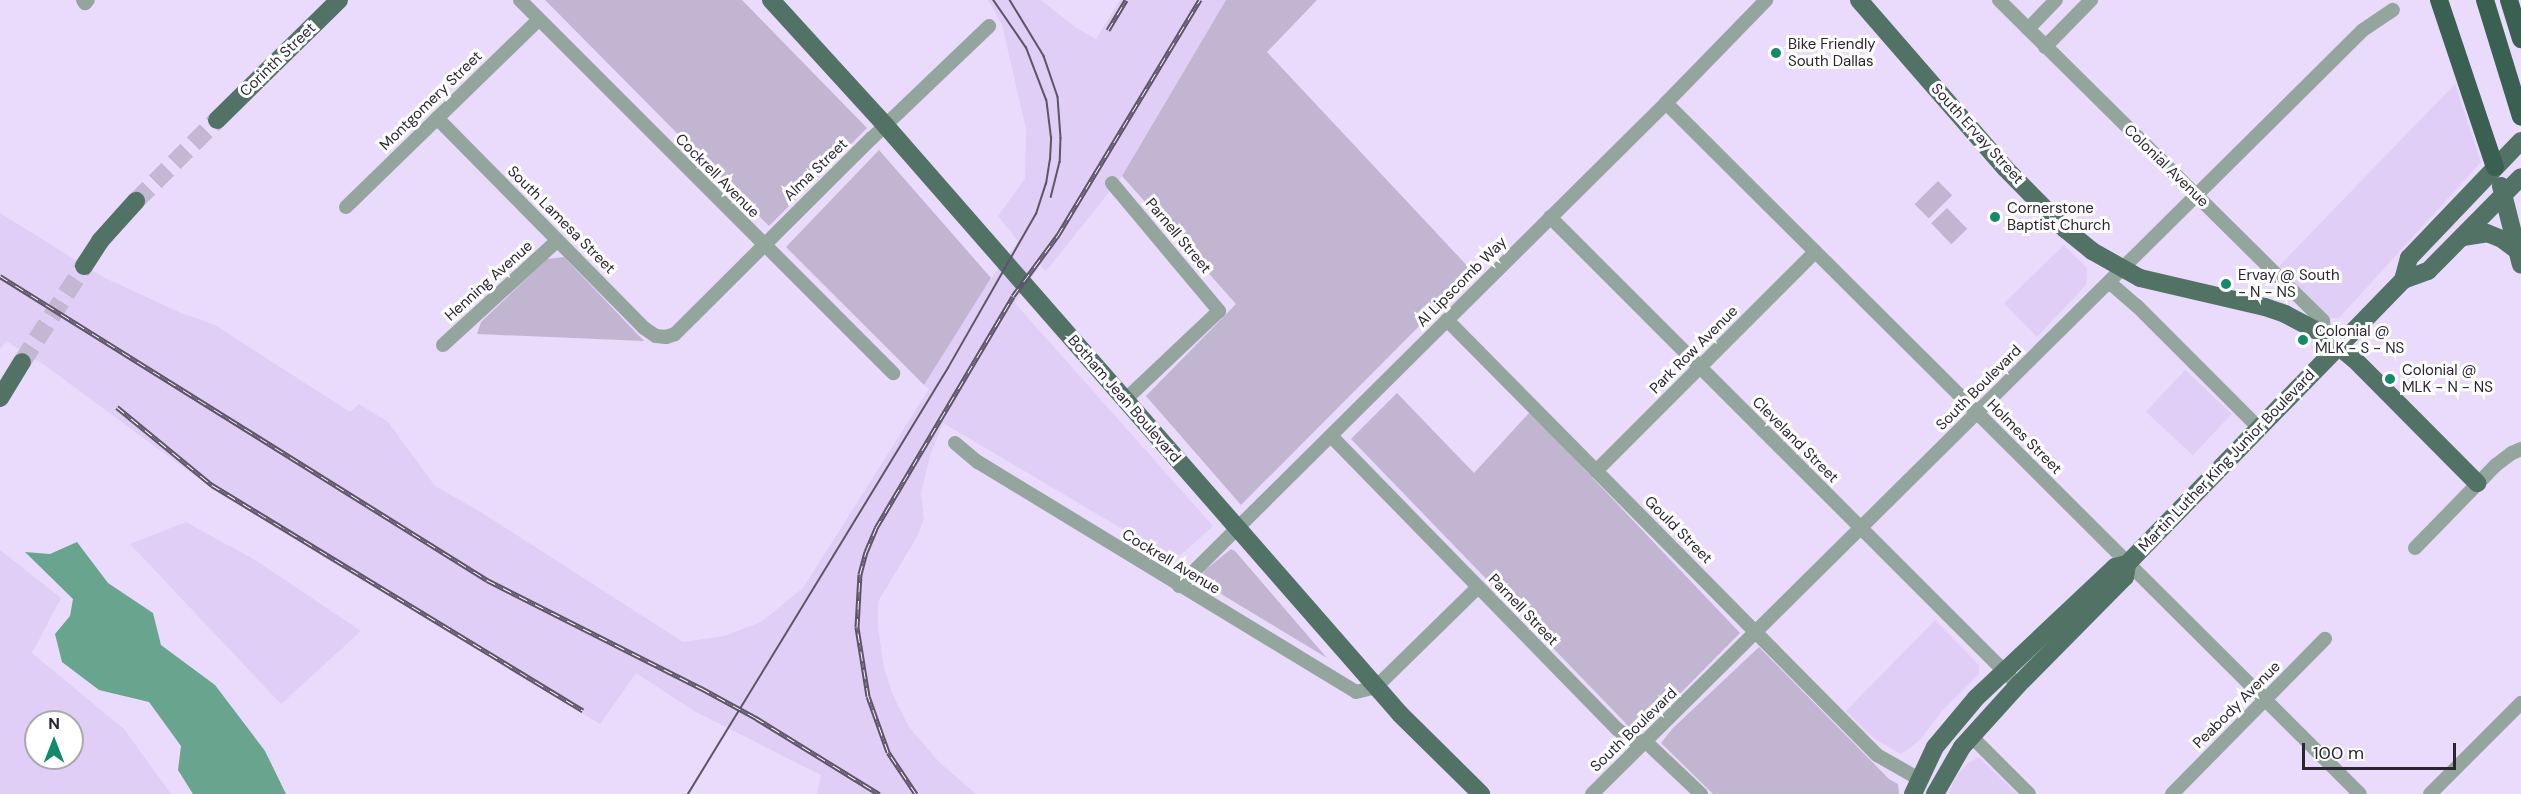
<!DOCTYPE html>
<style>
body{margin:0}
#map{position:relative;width:2521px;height:794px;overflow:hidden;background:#eadbfd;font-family:"DM Sans",sans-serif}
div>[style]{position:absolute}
.built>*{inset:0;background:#e0cef6;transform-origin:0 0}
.green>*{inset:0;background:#c2b5d2;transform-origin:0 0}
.water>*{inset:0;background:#69a48f}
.major-tunnel>*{height:18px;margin-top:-9px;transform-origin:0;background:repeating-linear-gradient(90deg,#c4b7d4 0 18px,transparent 0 27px)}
.minor>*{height:14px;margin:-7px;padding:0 7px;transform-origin:7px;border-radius:7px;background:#94a59e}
.major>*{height:18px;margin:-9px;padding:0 9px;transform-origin:9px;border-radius:9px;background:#527266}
.highway>*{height:18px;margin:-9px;padding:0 9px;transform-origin:9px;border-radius:9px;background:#3a6052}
.tram>*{height:1.5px;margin:-0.75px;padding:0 0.75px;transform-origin:0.75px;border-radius:0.75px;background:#5d5567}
.rail>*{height:5px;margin-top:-2.5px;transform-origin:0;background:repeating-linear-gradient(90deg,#fff 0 9px,#5d5567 0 18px);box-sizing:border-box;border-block:2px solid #5d5567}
.dots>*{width:16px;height:16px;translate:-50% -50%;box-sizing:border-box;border:3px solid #fff;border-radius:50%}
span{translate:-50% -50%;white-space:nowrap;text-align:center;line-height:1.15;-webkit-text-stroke:6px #fff;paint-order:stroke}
.poi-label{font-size:15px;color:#2b2532}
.left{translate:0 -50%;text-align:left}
.street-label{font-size:15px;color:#2b2532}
.north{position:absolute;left:24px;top:710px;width:60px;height:60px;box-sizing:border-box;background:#fff;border:2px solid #aaa8ad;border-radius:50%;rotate:0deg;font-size:16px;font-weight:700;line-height:24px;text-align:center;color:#2b2532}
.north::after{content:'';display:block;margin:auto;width:21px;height:27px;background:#138a6b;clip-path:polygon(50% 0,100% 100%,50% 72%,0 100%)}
.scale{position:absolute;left:2302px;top:743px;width:154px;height:27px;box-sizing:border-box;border:3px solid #2b2532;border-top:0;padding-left:8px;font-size:18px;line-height:21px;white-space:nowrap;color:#2b2532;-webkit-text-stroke:4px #fff;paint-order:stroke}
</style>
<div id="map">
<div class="built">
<div style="clip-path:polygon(988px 0,1041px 0,1075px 27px,1096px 39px,1120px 0,1226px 0,1122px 176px,1046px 271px,1040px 265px,1015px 303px,1213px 526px,1175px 560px,943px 423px,930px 456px,921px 494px,924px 519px,918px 535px,878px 602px,878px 628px,884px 668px,892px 693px,909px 727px,940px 763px,976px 794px,817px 794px,821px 775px,694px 711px,636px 673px,600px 724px,327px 559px,184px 468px,43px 364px,6px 341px,0 349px,0 213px,103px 277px,181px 313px,215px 325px,350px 412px,359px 404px,388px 422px,435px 486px,484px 514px,683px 642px,724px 636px,761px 622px,803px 588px,929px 389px,924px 385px,981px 293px,1018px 241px,998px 216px,1025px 179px,1026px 129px,1002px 25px)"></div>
<div style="clip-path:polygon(2455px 84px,2481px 162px,2339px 318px,2330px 318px,2279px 266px)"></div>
<div style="clip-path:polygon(2064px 245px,2087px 268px,2086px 285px,2037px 337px,2004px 303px)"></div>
<div style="left:2185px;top:370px;width:64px;height:57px;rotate:43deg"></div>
<div style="clip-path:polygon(186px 522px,255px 560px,361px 631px,281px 704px,130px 544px)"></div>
<div style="clip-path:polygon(evenodd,0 550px,61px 598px,32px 653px,124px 729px,171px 794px,0 794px,0 550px,36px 722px,72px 722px,72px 758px,36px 758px,36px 722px)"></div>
<div style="clip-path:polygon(1935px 620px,1979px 665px,1979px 674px,1942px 711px,1920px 740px,1901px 754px,1875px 739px,1846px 711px)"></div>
<div style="clip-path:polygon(1979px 757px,2017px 794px,1948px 794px,1956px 777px,1968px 763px)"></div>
</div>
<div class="green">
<div style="clip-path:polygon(545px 0,742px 0,867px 128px,769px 226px)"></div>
<div style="clip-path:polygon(1226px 0,1317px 0,1267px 52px,1473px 272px,1241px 505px,1146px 396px,1236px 304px,1122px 176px)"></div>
<div style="clip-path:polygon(879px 150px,991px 278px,924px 385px,786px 247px)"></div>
<div style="left:1938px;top:181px;width:20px;height:33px;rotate:45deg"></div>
<div style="left:1947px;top:208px;width:29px;height:22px;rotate:46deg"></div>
<div style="clip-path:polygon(564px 257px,644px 341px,477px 334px,481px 322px,547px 259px)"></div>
<div style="clip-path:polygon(1397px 393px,1474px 473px,1530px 412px,1740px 633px,1638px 736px,1351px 439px)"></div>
<div style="clip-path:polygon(1231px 549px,1235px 551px,1327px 658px,1203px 583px,1201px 577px,1205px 570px)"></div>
<div style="clip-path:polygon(1759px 647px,1889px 779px,1898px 784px,1899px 794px,1713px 794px,1661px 743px,1673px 728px)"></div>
</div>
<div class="water">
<div style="clip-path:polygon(77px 542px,108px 583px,153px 613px,161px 645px,215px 685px,265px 751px,286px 794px,193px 794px,178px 770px,181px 746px,149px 702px,99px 690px,62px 662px,55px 634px,70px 616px,73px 599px,25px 552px,50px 554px)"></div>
</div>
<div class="major-tunnel">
<div style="left:136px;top:201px;width:115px;rotate:-45deg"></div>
<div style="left:22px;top:362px;width:114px;rotate:-57.1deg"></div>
</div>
<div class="minor">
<div style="left:83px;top:0;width:4px;rotate:56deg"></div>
<div style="left:85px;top:3px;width:4px;rotate:-45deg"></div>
<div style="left:520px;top:0;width:528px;rotate:45deg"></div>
<div style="left:1999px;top:0;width:456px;rotate:44.7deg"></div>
<div style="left:2323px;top:321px;width:14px;rotate:82deg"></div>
<div style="left:2028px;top:29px;width:40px;rotate:-46deg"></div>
<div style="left:2045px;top:47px;width:66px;rotate:-45.6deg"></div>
<div style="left:1666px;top:103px;width:979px;rotate:44.88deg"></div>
<div style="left:437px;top:118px;width:295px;rotate:45.4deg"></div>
<div style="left:644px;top:328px;width:14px;rotate:34deg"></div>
<div style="left:656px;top:336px;width:10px;rotate:6deg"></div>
<div style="left:666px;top:337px;width:9px;rotate:-18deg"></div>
<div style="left:675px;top:334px;width:278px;rotate:-44.9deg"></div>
<div style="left:872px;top:138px;width:162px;rotate:-43.7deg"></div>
<div style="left:1112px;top:183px;width:167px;rotate:50.1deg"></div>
<div style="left:1219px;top:311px;width:129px;rotate:136.6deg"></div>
<div style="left:346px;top:207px;width:269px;rotate:-44.2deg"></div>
<div style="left:1550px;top:217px;width:652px;rotate:45deg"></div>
<div style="left:2109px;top:282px;width:37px;rotate:41deg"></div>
<div style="left:2137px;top:306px;width:173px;rotate:45deg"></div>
<div style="left:1447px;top:320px;width:612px;rotate:45.33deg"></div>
<div style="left:1877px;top:755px;width:48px;rotate:29.7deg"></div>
<div style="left:443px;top:345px;width:154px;rotate:-42.4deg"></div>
<div style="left:1331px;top:436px;width:409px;rotate:45.7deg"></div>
<div style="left:1617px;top:729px;width:16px;rotate:38deg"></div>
<div style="left:1630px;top:739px;width:16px;rotate:11deg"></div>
<div style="left:1646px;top:742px;width:76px;rotate:43.4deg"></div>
<div style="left:955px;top:443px;width:30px;rotate:40deg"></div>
<div style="left:978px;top:462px;width:442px;rotate:31.3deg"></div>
<div style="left:1356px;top:692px;width:21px;rotate:-14deg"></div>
<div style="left:1376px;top:687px;width:143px;rotate:-44.4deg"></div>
<div style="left:1596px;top:471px;width:310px;rotate:-45deg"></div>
<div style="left:2415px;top:548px;width:116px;rotate:-45.7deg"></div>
<div style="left:2496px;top:465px;width:20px;rotate:-37deg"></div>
<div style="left:2512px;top:453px;width:10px;rotate:-24deg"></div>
<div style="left:1179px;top:586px;width:686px;rotate:-44.76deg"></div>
<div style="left:1666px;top:103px;width:144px;rotate:-45.8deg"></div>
<div style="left:1971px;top:736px;width:82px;rotate:45deg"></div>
<div style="left:1592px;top:794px;width:1085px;rotate:-44.74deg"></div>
<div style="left:2363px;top:30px;width:36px;rotate:-34deg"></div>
<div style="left:2172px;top:794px;width:218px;rotate:-45.4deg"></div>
<div style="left:2430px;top:794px;width:129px;rotate:-45deg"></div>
</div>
<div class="major">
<div style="left:771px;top:0;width:169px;rotate:47.6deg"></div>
<div style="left:885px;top:125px;width:782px;rotate:48.83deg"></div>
<div style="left:1400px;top:714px;width:114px;rotate:44.6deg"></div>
<div style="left:1859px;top:0;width:223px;rotate:49deg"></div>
<div style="left:2005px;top:168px;width:86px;rotate:45.5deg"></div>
<div style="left:2065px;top:229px;width:35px;rotate:39deg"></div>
<div style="left:2092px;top:251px;width:55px;rotate:29.4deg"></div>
<div style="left:2140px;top:278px;width:128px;rotate:13.1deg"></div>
<div style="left:2265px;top:307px;width:21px;rotate:19deg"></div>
<div style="left:2285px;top:314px;width:45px;rotate:27.7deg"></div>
<div style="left:2325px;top:335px;width:38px;rotate:40deg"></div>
<div style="left:2354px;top:359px;width:175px;rotate:45.2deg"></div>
<div style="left:217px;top:120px;width:171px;rotate:-44.5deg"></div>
<div style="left:2501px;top:186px;width:81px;rotate:75.8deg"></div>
<div style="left:2463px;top:237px;width:24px;rotate:-9deg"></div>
<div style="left:2487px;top:233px;width:16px;rotate:22deg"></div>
<div style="left:2502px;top:239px;width:20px;rotate:37deg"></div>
<div style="left:84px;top:266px;width:30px;rotate:-57deg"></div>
<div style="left:100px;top:241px;width:54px;rotate:-48deg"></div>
<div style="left:2403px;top:280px;width:23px;rotate:-75deg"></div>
<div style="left:2409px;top:258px;width:162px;rotate:-46.3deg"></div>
<div style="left:0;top:398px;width:42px;rotate:-58.6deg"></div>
<div style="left:1913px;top:794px;width:52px;rotate:-64.9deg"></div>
<div style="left:1935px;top:747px;width:64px;rotate:-50.1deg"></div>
<div style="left:1976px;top:698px;width:191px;rotate:-43.3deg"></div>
<div style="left:2115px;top:567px;width:12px;rotate:-14deg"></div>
<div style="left:2127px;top:564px;width:396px;rotate:-45.8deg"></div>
<div style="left:2403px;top:280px;width:27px;rotate:-20deg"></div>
<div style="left:2428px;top:271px;width:132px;rotate:-45.3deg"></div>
<div style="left:1935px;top:794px;width:54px;rotate:-60.1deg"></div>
<div style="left:1962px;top:747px;width:84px;rotate:-47.9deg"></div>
<div style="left:2018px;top:685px;width:152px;rotate:-45.3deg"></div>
<div style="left:2125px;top:577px;width:13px;rotate:-81deg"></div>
</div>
<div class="highway">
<div style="left:2439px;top:0;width:176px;rotate:71.5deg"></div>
<div style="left:2485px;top:0;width:122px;rotate:72.9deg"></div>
<div style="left:2509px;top:0;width:41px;rotate:72.9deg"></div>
</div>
<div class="tram">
<div style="left:1010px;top:0;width:66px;rotate:58.7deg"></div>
<div style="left:1044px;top:56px;width:43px;rotate:71.1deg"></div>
<div style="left:1058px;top:97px;width:41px;rotate:85.8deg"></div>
<div style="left:1061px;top:138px;width:24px;rotate:92deg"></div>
<div style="left:1060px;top:162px;width:36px;rotate:104deg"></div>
<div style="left:688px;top:794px;width:499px;rotate:-58.6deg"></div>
<div style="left:948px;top:368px;width:177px;rotate:-60.3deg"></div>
<div style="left:1036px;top:214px;width:32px;rotate:-72deg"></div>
<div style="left:1046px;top:184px;width:24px;rotate:-81deg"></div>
<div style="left:1050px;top:160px;width:22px;rotate:-87deg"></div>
<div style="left:1051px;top:138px;width:38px;rotate:-97deg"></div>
<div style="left:1046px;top:100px;width:56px;rotate:-111deg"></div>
<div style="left:1026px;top:48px;width:58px;rotate:-124.5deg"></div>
</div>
<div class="rail">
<div style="left:1108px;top:30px;width:35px;rotate:-59deg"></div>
<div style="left:0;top:276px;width:574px;rotate:31.97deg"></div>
<div style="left:487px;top:580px;width:240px;rotate:26.8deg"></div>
<div style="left:701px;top:688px;width:63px;rotate:28.6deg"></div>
<div style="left:756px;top:718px;width:145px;rotate:31.7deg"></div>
<div style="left:117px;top:407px;width:123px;rotate:39.4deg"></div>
<div style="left:212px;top:485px;width:434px;rotate:31.3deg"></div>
<div style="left:916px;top:794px;width:50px;rotate:-123.7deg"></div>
<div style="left:888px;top:752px;width:59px;rotate:-109.7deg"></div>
<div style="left:868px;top:696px;width:70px;rotate:-99.1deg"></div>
<div style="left:857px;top:627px;width:53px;rotate:-86.8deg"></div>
<div style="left:860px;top:574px;width:23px;rotate:-75deg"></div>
<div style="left:866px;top:552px;width:26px;rotate:-67deg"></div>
<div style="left:876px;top:528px;width:269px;rotate:-59.4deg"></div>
<div style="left:1013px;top:296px;width:76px;rotate:-53.6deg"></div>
<div style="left:1058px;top:235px;width:275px;rotate:-58.9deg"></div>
</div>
<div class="dots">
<div style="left:1776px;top:53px;background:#138a6b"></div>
<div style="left:1995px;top:217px;background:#138a6b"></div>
<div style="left:2226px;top:284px;background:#138a6b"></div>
<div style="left:2303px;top:340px;background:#138a6b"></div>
<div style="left:2390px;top:379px;background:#138a6b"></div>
</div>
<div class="poi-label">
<span class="left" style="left:1788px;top:53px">Bike Friendly<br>South Dallas</span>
<span class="left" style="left:2007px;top:217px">Cornerstone<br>Baptist Church</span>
<span class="left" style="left:2238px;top:284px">Ervay @ South<br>- N - NS</span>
<span class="left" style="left:2315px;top:340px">Colonial @<br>MLK - S - NS</span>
<span class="left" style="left:2402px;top:379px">Colonial @<br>MLK - N - NS</span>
</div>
<div class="street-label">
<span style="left:278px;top:60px;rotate:-44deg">Corinth Street</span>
<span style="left:431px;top:101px;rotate:-44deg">Montgomery Street</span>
<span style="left:1977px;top:134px;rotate:48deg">South Ervay Street</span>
<span style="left:2166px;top:166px;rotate:44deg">Colonial Avenue</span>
<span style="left:816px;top:170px;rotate:-44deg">Alma Street</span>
<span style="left:717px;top:176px;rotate:45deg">Cockrell Avenue</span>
<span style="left:561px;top:220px;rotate:45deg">South Lamesa Street</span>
<span style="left:1178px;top:236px;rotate:50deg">Parnell Street</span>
<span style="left:489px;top:281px;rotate:-42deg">Henning Avenue</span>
<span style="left:1462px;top:282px;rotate:-45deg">Al Lipscomb Way</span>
<span style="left:1694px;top:350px;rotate:-45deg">Park Row Avenue</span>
<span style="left:1979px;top:388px;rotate:-45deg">South Boulevard</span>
<span style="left:1124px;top:399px;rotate:49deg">Botham Jean Boulevard</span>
<span style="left:2024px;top:437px;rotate:45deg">Holmes Street</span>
<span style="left:1795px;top:440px;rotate:45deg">Cleveland Street</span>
<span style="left:2227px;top:461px;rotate:-46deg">Martin Luther King Junior Boulevard</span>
<span style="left:1678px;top:530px;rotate:45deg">Gould Street</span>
<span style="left:1171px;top:562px;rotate:31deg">Cockrell Avenue</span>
<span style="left:1523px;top:610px;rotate:46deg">Parnell Street</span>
<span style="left:2237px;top:705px;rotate:-45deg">Peabody Avenue</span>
<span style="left:1634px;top:730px;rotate:-44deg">South Boulevard</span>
</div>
<div class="north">N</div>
<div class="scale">100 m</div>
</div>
